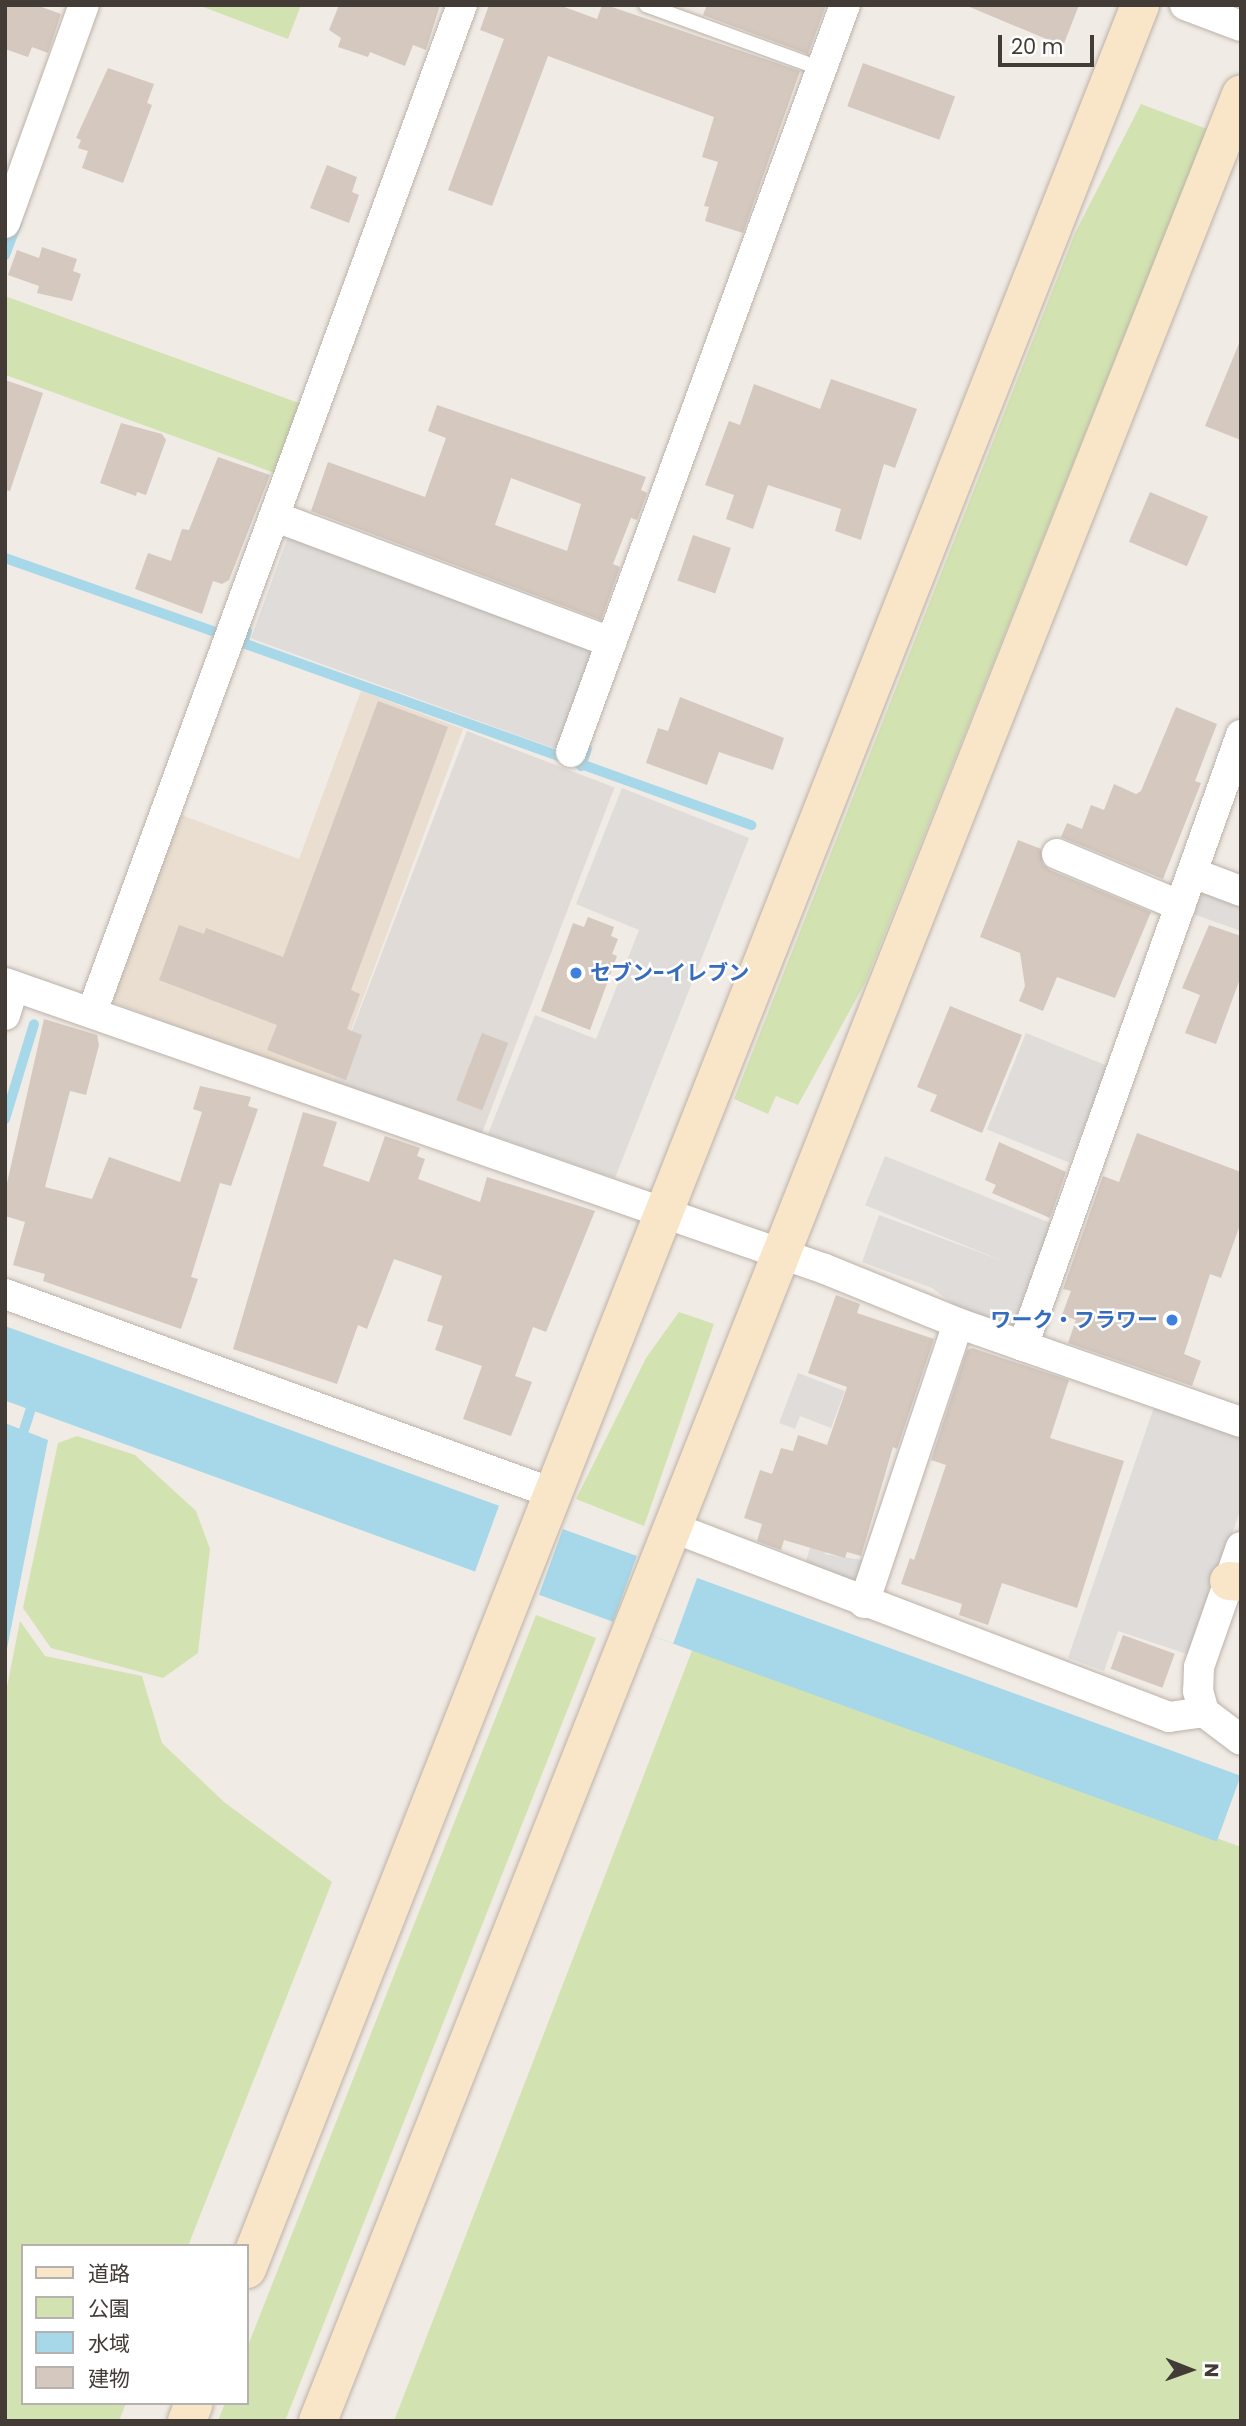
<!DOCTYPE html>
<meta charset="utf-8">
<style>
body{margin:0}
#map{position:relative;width:1246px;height:2426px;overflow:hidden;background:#f1ebe5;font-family:Poppins,"Noto Sans JP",sans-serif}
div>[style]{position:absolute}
.industrial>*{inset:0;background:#e0dbd7;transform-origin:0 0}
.education>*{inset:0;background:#e9ded0}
.green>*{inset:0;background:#d3e2b1;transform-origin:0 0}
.parking>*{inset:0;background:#dfdcda;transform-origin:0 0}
.water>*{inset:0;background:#a6d8e9;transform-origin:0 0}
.pier>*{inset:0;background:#f1ebe5;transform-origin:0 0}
.stream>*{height:10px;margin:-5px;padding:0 5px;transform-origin:5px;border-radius:5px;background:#a6d8e9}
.building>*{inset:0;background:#d4c8bf;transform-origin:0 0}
.roads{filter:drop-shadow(0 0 2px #bbb2a9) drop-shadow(0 0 2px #bbb2a9)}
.lane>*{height:14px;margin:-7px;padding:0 7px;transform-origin:7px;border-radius:7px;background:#fff}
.street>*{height:30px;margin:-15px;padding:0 15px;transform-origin:15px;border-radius:15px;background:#fff}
.secondary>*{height:38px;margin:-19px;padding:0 19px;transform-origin:19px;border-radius:19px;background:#f9e5c7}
.dots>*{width:19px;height:19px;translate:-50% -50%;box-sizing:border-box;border:4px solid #fff;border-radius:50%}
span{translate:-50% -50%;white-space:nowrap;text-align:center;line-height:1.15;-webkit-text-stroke:5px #fff;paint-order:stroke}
.shop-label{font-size:21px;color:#366cbe;font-weight:700}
.left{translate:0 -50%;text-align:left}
.right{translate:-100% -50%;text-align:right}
.frame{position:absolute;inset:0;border:7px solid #433b35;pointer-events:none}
.legend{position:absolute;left:21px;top:2244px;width:228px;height:161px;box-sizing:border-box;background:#fff;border:2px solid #b4b1ae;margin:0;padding:9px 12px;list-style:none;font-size:21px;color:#433b35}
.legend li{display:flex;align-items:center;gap:14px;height:35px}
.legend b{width:35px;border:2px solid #b4b1ae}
.north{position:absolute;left:1155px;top:2335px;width:70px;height:70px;-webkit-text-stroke:5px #fff;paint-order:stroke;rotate:91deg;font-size:19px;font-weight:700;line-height:28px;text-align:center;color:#433b35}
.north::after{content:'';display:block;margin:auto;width:24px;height:32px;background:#433b35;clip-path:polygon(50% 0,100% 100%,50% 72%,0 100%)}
.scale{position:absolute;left:998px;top:35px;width:96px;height:32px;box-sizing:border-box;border:4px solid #433b35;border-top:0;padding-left:9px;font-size:21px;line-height:24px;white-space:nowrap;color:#433b35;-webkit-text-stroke:5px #fff;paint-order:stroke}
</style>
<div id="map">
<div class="industrial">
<div style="left:467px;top:731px;width:158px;height:376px;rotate:21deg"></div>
</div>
<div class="education">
<div style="clip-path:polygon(361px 691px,463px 729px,331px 1084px,115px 1003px,109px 992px,176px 813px,299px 859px)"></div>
</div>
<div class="green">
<div style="clip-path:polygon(198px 5px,301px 5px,288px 39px)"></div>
<div style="clip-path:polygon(1141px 104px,1207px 129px,865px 983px,798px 1105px,776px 1096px,768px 1114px,734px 1099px,1075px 233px)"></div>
<div style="left:5px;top:296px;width:314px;height:74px;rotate:20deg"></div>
<div style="clip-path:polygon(679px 1312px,714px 1324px,644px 1526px,576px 1499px,646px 1358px)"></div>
<div style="clip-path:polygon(77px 1436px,135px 1455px,196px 1511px,210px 1549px,198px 1653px,163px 1678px,51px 1648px,23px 1608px,58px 1443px)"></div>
<div style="clip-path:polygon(536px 1615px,596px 1638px,285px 2421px,218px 2421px,225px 2403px,247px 2403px,247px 2348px)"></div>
<div style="clip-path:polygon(20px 1621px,45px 1656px,142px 1676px,162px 1743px,224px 1802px,332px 1882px,188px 2246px,23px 2246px,23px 2403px,126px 2403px,119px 2421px,5px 2421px,5px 1697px)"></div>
<div style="clip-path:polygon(693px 1648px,1241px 1847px,1241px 2421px,394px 2421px)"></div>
</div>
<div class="parking">
<div style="left:289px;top:534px;width:326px;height:111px;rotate:20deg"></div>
<div style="clip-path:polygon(622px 788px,749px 838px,615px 1178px,488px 1134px,535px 1015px,596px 1039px,639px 930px,576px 904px)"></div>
<div style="clip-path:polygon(1204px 886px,1241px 899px,1241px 931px,1193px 914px)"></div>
<div style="left:1026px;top:1033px;width:89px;height:104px;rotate:22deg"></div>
<div style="left:885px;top:1156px;width:180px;height:53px;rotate:22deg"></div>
<div style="clip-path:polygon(879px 1215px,1033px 1272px,1012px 1329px,961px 1310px,932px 1288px,862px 1262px)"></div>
<div style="clip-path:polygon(798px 1373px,845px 1391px,831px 1428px,800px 1416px,795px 1429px,779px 1423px)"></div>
<div style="clip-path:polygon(1154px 1407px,1241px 1437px,1241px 1508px,1190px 1655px,1118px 1631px,1104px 1671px,1068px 1658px)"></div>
<div style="clip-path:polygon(812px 1542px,827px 1547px,825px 1554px,868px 1561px,861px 1583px,805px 1564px)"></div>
</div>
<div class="water">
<div style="left:5px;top:1326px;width:1315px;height:70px;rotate:20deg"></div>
<div style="clip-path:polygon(5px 1423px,48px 1440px,5px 1659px)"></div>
</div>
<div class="pier">
<div style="left:500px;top:1503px;width:68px;height:74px;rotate:20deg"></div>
<div style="left:638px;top:1553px;width:64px;height:73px;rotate:20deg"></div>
</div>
<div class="stream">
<div style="left:5px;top:255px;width:34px;rotate:-69deg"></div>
<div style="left:5px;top:558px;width:226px;rotate:19.4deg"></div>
<div style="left:247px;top:631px;width:13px;rotate:108deg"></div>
<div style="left:243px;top:643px;width:540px;rotate:19.71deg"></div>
<div style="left:581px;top:766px;width:18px;rotate:-71deg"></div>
<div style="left:5px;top:1119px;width:99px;rotate:-73deg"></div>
<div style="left:24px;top:1430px;width:39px;rotate:-72deg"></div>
</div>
<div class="building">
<div style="clip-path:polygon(5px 5px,36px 5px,61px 14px,48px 53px,32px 47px,28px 57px,5px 49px)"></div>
<div style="clip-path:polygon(339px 5px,440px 5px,426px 50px,413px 45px,405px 66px,370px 52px,368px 57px,338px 47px,341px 38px,329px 30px)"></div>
<div style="clip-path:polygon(489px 5px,559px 5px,597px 19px,602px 5px,606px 5px,800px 71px,743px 233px,705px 221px,709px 207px,704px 206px,718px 162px,702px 157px,714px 117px,548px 56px,492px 206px,448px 190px,504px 39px,480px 30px)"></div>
<div style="clip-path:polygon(707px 5px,826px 5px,808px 54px,703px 15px)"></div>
<div style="clip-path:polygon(965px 5px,1079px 5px,1063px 46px)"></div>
<div style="left:863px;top:63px;width:98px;height:46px;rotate:20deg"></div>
<div style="clip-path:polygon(108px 68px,154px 84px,147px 103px,152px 105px,123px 183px,82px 168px,88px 151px,78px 148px,81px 140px,76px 138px)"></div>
<div style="clip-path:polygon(327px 165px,357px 177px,352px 192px,359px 195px,349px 223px,310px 208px)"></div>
<div style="clip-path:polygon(42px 247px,77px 259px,73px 271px,81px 274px,72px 301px,37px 293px,39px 286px,8px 275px,17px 250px,39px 258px)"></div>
<div style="clip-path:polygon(1240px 341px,1241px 341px,1241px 440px,1205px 426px)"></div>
<div style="clip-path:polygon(831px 379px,917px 409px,895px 468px,884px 464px,861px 540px,835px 531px,841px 509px,768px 485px,753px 529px,726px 519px,734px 495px,705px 485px,729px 421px,740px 425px,754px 384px,820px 409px)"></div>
<div style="clip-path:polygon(5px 380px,43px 393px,10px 491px,5px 490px)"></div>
<div style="clip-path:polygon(evenodd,437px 405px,646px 477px,641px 490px,647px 493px,637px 520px,631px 518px,613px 564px,620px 567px,601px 620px,311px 511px,328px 462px,425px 497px,446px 438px,428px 431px,437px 405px,511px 478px,581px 504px,567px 551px,495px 525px,511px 478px)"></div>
<div style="clip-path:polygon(121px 423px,162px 434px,166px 440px,146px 495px,137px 492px,136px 496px,100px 483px)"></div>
<div style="clip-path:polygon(218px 457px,270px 475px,229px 580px,222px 584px,213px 581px,202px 614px,135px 589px,148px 553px,171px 561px,182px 529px,189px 530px)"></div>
<div style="left:1150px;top:492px;width:63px;height:54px;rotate:23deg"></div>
<div style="left:693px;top:535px;width:40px;height:48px;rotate:19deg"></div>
<div style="clip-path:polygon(680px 697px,784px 738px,773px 770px,719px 752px,707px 785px,646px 763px,658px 728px,668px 731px)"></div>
<div style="clip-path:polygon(378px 701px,448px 727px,351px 990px,360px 994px,347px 1029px,362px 1035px,346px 1080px,267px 1050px,277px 1025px,159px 980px,179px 925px,204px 934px,206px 928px,283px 957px)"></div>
<div style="clip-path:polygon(1176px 707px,1217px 724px,1195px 781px,1201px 783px,1163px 879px,1061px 837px,1067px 823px,1082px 829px,1091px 805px,1104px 810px,1114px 784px,1136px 794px,1141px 791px)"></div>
<div style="clip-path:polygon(1018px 840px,1041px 849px,1043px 864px,1050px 870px,1151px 912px,1115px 998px,1057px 977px,1043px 1011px,1019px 1001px,1025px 986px,1020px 953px,980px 937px)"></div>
<div style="clip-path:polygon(588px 917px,614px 927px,611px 936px,618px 939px,612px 954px,617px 956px,590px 1030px,541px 1011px,573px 923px,584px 927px)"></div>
<div style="clip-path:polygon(1209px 925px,1241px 936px,1241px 976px,1216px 1044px,1185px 1033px,1200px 995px,1182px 988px)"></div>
<div style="clip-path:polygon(950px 1006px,1022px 1035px,982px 1133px,930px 1111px,937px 1095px,917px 1087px)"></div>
<div style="clip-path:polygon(44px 1019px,97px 1035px,99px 1045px,86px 1095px,70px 1091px,45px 1187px,92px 1199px,109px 1157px,180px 1182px,202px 1112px,193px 1109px,200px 1086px,251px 1097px,248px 1106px,258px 1109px,231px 1186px,220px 1183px,191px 1277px,198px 1279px,181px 1329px,43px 1281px,45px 1274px,13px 1265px,25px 1222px,5px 1216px,5px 1192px)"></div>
<div style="left:482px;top:1033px;width:28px;height:72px;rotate:21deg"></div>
<div style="clip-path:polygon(303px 1112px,337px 1122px,323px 1166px,369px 1182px,385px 1136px,420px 1148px,417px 1156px,425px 1159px,418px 1179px,480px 1202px,487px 1177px,595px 1211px,546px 1332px,533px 1327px,515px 1376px,532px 1382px,511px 1436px,463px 1419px,482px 1366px,435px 1350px,443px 1326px,427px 1321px,442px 1276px,394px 1259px,367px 1329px,358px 1325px,337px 1384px,233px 1349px)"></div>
<div style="clip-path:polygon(1137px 1133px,1241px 1172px,1241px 1222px,1221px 1278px,1210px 1274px,1184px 1354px,1201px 1361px,1192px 1386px,1068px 1343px,1076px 1320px,1062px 1315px,1071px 1291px,1063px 1289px,1103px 1176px,1119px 1182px)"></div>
<div style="clip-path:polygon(999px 1142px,1066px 1172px,1050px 1218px,992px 1193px,996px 1185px,985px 1180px)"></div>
<div style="clip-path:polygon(836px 1295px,860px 1304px,857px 1313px,934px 1339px,897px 1449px,893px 1447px,861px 1556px,847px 1552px,845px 1558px,784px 1540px,781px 1550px,757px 1541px,762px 1524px,744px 1518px,760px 1470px,772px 1474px,781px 1448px,793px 1451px,798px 1435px,827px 1445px,847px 1387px,808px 1373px)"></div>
<div style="clip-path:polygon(972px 1348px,1069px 1380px,1050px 1438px,1124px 1461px,1077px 1608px,1002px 1583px,988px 1625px,959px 1615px,962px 1604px,901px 1584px,910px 1558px,914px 1560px,946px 1465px,931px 1460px,967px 1350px)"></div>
<div style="left:1123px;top:1635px;width:55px;height:36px;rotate:20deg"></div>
</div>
<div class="roads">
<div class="lane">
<div style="left:646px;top:5px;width:187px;rotate:20deg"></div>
</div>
<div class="street">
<div style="left:1185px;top:5px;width:60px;rotate:20.6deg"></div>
<div style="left:5px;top:223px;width:232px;rotate:-70.1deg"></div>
<div style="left:276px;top:517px;width:358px;rotate:20.5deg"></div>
<div style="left:571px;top:752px;width:796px;rotate:-69.86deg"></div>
<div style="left:1057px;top:854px;width:134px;rotate:22.8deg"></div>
<div style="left:1193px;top:873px;width:51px;rotate:20.6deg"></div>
<div style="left:5px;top:983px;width:868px;rotate:19.23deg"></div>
<div style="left:825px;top:1269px;width:144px;rotate:22.1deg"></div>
<div style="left:958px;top:1323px;width:300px;rotate:19.3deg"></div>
<div style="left:92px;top:1012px;width:1073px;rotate:-69.83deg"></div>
<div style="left:5px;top:1015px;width:30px;rotate:-73deg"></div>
<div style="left:5px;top:1294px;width:582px;rotate:19.99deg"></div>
<div style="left:1023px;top:1346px;width:649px;rotate:-70.36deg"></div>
<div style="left:674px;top:1528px;width:530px;rotate:20.9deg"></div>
<div style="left:1169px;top:1717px;width:35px;rotate:-8deg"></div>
<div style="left:1241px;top:1547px;width:127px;rotate:109.3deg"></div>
<div style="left:1199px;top:1667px;width:24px;rotate:92deg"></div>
<div style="left:1198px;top:1691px;width:22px;rotate:74deg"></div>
<div style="left:1204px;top:1712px;width:46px;rotate:37.1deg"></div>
<div style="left:864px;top:1603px;width:295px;rotate:-71.4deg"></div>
</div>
<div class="secondary">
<div style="left:1229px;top:1581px;width:12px;rotate:5deg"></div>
<div style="left:247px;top:2269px;width:2434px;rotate:-68.47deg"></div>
<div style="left:187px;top:2421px;width:19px;rotate:-69deg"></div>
<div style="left:318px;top:2421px;width:2503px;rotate:-68.36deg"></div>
</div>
</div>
<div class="dots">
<div style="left:576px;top:973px;background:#3f7fe0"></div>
<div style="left:1172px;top:1320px;background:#3f7fe0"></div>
</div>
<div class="shop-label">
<span class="left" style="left:590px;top:973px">セブン-イレブン</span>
<span class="right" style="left:1158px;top:1320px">ワーク・フラワー</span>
</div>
<div class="frame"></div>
<ul class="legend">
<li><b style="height:9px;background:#f9e5c7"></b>道路</li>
<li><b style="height:19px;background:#d3e2b1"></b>公園</li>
<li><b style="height:19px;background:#a6d8e9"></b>水域</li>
<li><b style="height:19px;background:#d4c8bf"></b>建物</li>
</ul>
<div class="north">N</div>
<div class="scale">20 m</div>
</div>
